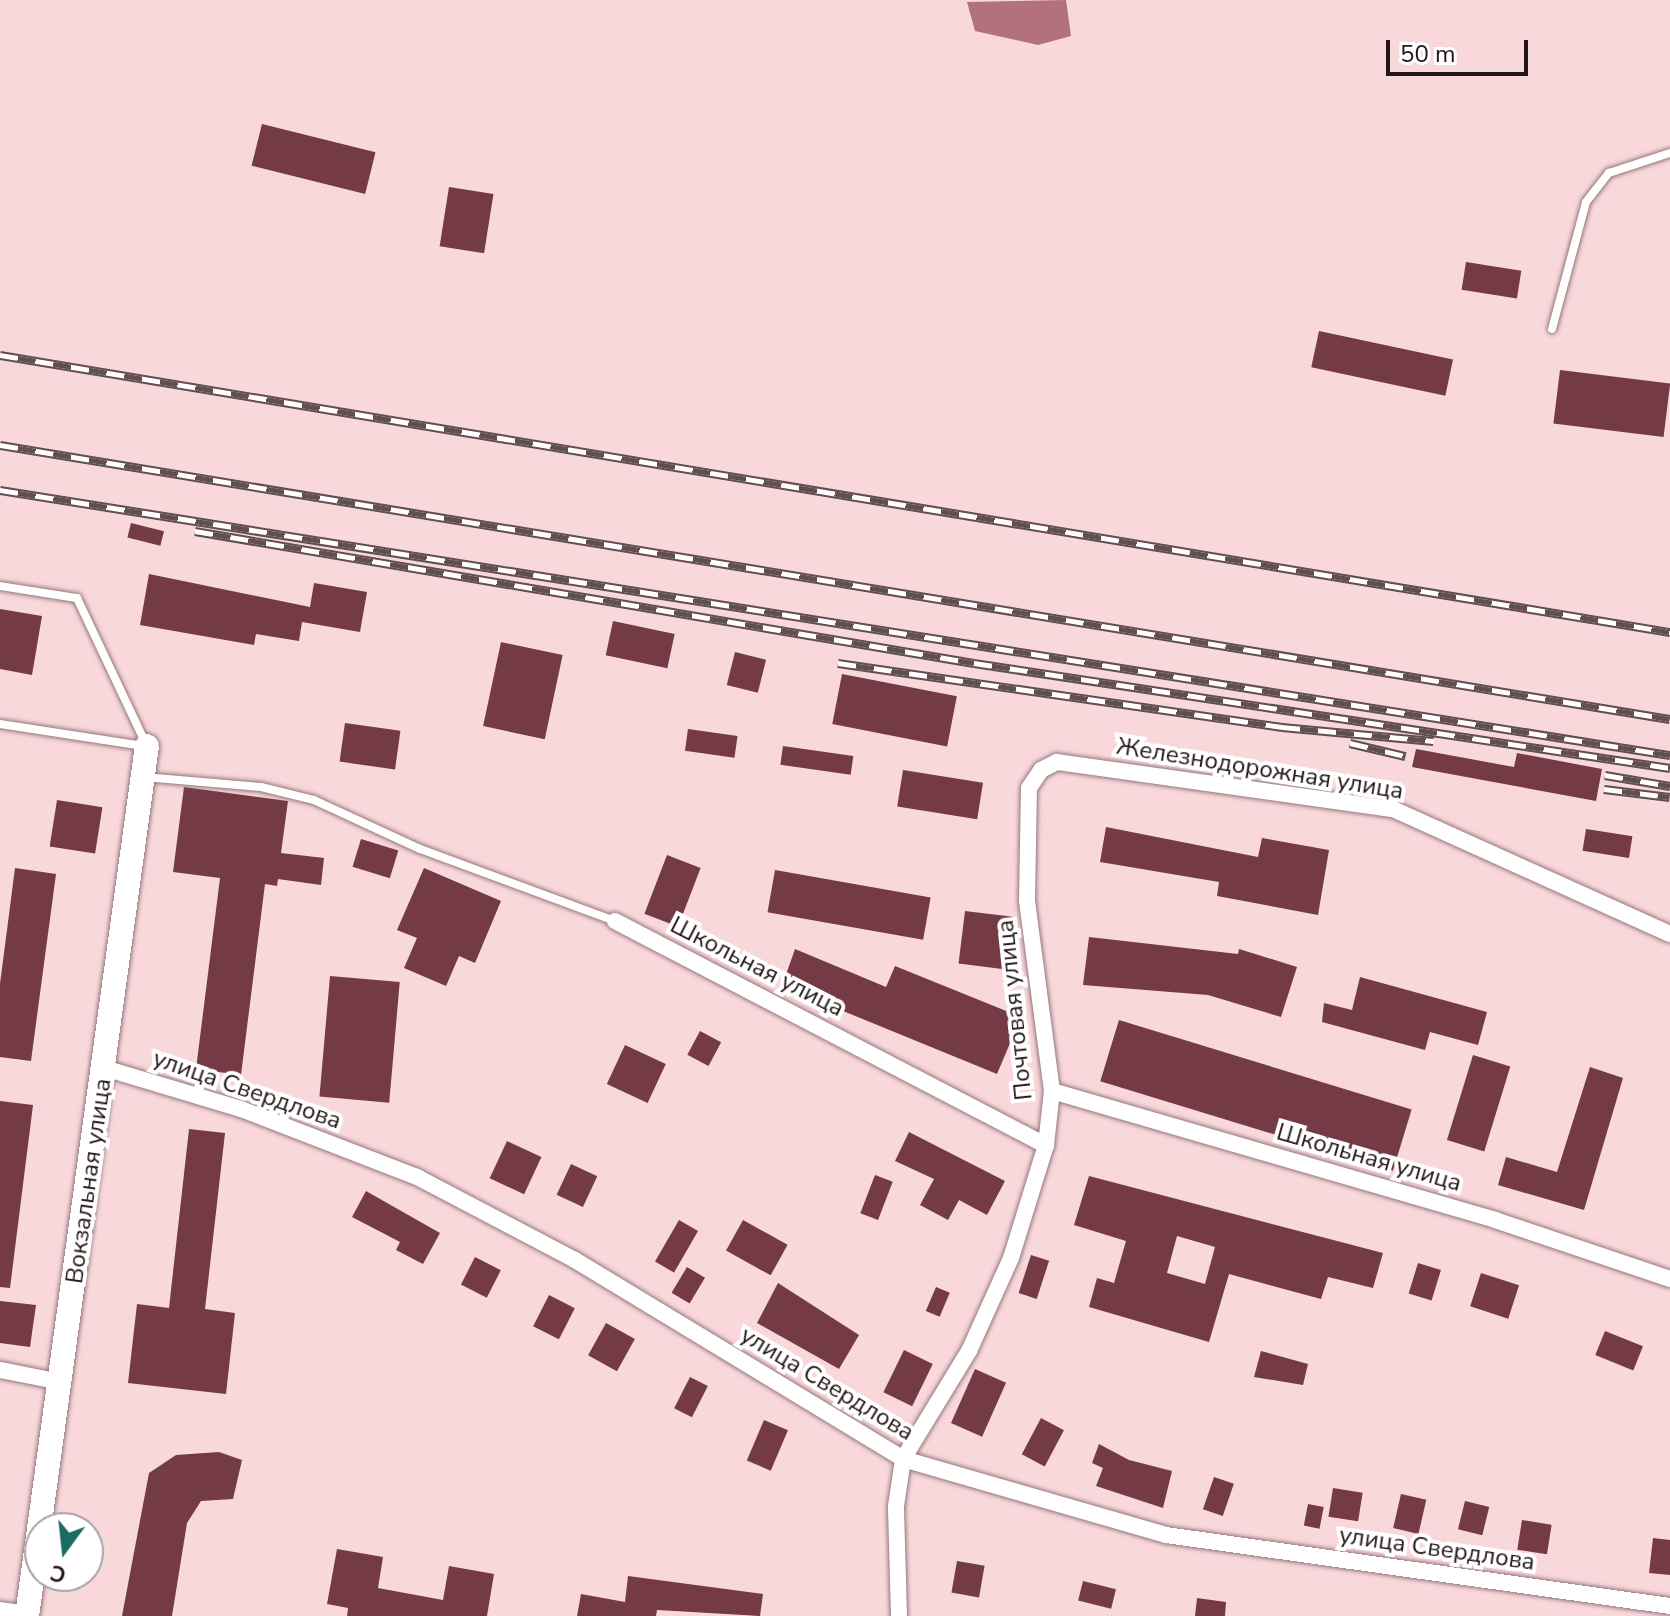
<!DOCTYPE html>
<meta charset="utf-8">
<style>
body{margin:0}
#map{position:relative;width:1670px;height:1616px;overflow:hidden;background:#f9d8dc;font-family:"Nunito Sans",sans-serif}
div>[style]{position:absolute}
.water>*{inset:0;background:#b2717c}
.building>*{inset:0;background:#743a46;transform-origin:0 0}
.roads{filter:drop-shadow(0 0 2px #94777b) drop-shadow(0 0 2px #94777b)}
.lane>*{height:8px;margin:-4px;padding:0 4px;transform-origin:4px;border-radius:4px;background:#fff}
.street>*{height:16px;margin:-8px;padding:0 8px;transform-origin:8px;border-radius:8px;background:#fff}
.secondary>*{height:24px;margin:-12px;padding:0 12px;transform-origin:12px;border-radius:12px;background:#fff}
.rail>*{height:9px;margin-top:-4.5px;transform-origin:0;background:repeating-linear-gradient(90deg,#fff 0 18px,#604e51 0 36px);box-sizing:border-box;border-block:2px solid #604e51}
span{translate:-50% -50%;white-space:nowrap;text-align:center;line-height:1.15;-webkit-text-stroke:8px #fff;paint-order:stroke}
.street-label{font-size:24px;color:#221618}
.north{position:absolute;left:24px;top:1512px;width:80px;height:80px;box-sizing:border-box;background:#fff;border:2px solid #a7a2a3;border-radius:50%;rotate:195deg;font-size:22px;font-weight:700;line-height:32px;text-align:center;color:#221618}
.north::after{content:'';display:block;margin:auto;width:28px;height:36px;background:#1d6963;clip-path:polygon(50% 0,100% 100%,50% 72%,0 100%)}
.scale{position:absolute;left:1386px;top:40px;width:142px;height:36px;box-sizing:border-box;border:4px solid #221618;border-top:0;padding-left:10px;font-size:24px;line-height:28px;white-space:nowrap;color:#221618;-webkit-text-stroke:6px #fff;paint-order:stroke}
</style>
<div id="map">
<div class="water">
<div style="clip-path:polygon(1066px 0,1071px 36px,1038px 45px,975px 31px,967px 2px)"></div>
</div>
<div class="building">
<div style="left:262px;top:124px;width:117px;height:43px;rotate:14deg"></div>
<div style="left:449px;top:187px;width:45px;height:60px;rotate:9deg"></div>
<div style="left:1466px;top:262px;width:56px;height:28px;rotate:9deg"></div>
<div style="left:1319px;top:331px;width:137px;height:37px;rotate:12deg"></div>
<div style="left:1560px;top:370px;width:111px;height:54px;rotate:7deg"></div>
<div style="left:131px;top:523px;width:34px;height:15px;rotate:14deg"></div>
<div style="clip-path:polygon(149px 574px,310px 607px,314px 583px,367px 592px,360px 632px,302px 622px,299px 641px,256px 634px,254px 645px,140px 625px)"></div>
<div style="clip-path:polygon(0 609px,42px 616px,32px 675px,0 669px)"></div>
<div style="left:613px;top:621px;width:63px;height:35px;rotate:12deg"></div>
<div style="left:501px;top:642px;width:63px;height:86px;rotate:12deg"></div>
<div style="left:735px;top:652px;width:32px;height:34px;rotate:14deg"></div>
<div style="left:842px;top:674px;width:117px;height:51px;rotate:11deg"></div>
<div style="left:345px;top:723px;width:56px;height:39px;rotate:8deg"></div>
<div style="left:688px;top:729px;width:50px;height:22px;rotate:8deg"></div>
<div style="left:783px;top:746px;width:71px;height:19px;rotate:8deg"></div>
<div style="clip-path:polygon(1416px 749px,1514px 767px,1517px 753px,1602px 769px,1596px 801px,1412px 767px)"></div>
<div style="left:903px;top:770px;width:81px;height:37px;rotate:9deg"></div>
<div style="clip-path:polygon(184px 787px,288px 801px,281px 853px,324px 858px,321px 885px,278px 879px,277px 886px,265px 884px,241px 1075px,196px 1069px,220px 878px,173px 872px)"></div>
<div style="left:57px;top:800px;width:46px;height:47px;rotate:9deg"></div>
<div style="clip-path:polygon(1106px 827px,1258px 857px,1262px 838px,1329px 850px,1318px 915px,1217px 896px,1219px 882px,1100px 862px)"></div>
<div style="left:1586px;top:829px;width:47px;height:22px;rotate:9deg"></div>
<div style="left:361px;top:839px;width:39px;height:29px;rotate:17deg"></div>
<div style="left:667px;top:855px;width:36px;height:63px;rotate:21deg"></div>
<div style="clip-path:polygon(15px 868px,56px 874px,31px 1061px,0 1057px,0 984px)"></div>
<div style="clip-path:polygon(424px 868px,501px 901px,475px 963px,459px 956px,446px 986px,404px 968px,417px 938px,397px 930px)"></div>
<div style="left:775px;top:870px;width:158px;height:43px;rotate:10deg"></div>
<div style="left:965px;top:911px;width:48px;height:53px;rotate:7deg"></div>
<div style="clip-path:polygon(1089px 937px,1238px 954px,1239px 949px,1297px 967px,1281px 1017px,1208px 995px,1083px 985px)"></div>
<div style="clip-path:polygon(795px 949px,886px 987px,895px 966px,1021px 1017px,997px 1074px,782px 986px)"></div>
<div style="left:330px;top:976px;width:70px;height:121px;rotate:5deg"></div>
<div style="clip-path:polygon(1360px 977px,1487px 1012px,1478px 1045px,1430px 1032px,1425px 1050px,1322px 1022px,1324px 1003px,1352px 1010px)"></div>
<div style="left:1119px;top:1020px;width:306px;height:64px;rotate:17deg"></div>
<div style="left:700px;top:1031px;width:24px;height:27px;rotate:28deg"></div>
<div style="left:625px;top:1045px;width:45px;height:43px;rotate:25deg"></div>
<div style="left:1473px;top:1055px;width:39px;height:89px;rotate:17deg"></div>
<div style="clip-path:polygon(1590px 1067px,1623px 1078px,1584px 1210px,1498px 1185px,1506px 1157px,1557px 1172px)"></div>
<div style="clip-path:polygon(0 1101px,33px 1105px,10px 1288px,0 1287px)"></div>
<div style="clip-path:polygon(189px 1129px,225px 1133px,205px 1309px,235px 1313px,226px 1394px,128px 1383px,137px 1304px,169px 1308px)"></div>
<div style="clip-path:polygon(909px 1132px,1005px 1181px,987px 1215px,959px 1200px,948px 1220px,920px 1205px,934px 1179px,895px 1161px)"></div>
<div style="left:507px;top:1141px;width:38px;height:41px;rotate:25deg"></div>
<div style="left:571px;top:1164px;width:29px;height:34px;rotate:25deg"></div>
<div style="left:875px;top:1175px;width:19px;height:41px;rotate:21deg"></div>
<div style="clip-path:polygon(evenodd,1089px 1176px,1383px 1253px,1373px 1288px,1328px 1277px,1321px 1299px,1229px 1274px,1209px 1342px,1089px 1307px,1097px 1278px,1114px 1283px,1126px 1241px,1074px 1225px,1089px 1176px,1177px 1236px,1215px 1247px,1205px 1284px,1167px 1273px,1177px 1236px)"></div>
<div style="clip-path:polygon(366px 1191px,440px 1233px,423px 1264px,396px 1250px,400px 1242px,352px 1217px)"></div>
<div style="left:679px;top:1220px;width:22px;height:48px;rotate:30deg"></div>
<div style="left:743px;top:1220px;width:51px;height:35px;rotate:29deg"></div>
<div style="left:1031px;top:1255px;width:19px;height:40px;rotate:18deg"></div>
<div style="left:475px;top:1257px;width:29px;height:31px;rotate:27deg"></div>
<div style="left:1418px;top:1263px;width:24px;height:32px;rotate:17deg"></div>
<div style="left:687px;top:1267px;width:21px;height:30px;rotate:31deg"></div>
<div style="left:1481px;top:1273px;width:40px;height:35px;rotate:18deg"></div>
<div style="clip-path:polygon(778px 1283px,859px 1335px,839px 1369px,757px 1323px)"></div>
<div style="left:936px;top:1287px;width:15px;height:26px;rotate:23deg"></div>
<div style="left:549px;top:1295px;width:29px;height:35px;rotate:27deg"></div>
<div style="clip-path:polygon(0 1301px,36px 1305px,30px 1347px,0 1343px)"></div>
<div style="left:606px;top:1323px;width:33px;height:37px;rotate:29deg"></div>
<div style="left:1605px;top:1331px;width:41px;height:26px;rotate:22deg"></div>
<div style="left:904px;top:1350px;width:32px;height:47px;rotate:26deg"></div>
<div style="clip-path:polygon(1261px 1351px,1308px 1364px,1303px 1385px,1254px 1377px)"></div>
<div style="left:975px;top:1369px;width:34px;height:59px;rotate:24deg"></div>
<div style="left:690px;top:1377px;width:20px;height:35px;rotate:27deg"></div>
<div style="left:1041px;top:1418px;width:26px;height:41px;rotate:28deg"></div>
<div style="left:764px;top:1420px;width:26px;height:44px;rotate:23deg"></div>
<div style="clip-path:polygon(1099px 1444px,1129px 1460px,1172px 1471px,1163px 1508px,1096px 1486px,1103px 1468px,1092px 1463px)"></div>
<div style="clip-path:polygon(219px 1452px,242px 1460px,233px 1499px,201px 1501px,187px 1523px,172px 1616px,122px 1616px,149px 1473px,176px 1455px)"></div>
<div style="left:1214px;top:1477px;width:21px;height:34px;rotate:19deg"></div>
<div style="left:1333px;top:1488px;width:30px;height:29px;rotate:9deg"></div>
<div style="left:1401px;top:1494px;width:26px;height:35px;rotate:13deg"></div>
<div style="left:1465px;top:1501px;width:25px;height:29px;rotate:14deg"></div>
<div style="left:1308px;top:1504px;width:16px;height:22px;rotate:11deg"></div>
<div style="left:1522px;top:1520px;width:30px;height:30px;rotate:9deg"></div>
<div style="clip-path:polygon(1653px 1538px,1670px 1540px,1670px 1575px,1649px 1573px)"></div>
<div style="clip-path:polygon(337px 1549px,383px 1557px,378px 1588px,443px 1600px,449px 1566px,494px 1574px,487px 1616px,347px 1616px,348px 1608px,327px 1604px)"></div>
<div style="left:957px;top:1561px;width:28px;height:32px;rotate:10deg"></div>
<div style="clip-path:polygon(628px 1576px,763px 1594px,760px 1616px,657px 1610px,656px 1616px,577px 1616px,581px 1594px,625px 1602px)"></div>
<div style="left:1083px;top:1581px;width:34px;height:20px;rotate:14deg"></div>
<div style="clip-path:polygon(1197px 1598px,1226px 1602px,1225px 1616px,1195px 1616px)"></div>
</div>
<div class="roads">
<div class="lane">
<div style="left:1552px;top:329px;width:131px;rotate:-75deg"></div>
<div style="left:1586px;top:202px;width:37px;rotate:-52deg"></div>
<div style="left:1609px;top:173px;width:64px;rotate:-18.2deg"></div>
<div style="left:0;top:586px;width:78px;rotate:8.9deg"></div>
<div style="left:77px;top:598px;width:159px;rotate:64.7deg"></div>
<div style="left:0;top:724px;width:145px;rotate:8.7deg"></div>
<div style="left:144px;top:777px;width:117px;rotate:4.9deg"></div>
<div style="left:261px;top:787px;width:55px;rotate:13.8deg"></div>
<div style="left:314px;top:800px;width:117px;rotate:24.8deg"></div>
<div style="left:420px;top:849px;width:208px;rotate:20.3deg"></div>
</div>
<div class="street">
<div style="left:615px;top:921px;width:486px;rotate:27.5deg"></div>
<div style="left:104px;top:1068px;width:143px;rotate:16.7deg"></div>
<div style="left:241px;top:1109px;width:189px;rotate:21.1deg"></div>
<div style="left:417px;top:1177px;width:178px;rotate:27.7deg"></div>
<div style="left:575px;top:1260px;width:384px;rotate:31.2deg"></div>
<div style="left:903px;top:1459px;width:274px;rotate:16.1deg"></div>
<div style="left:1166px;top:1535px;width:509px;rotate:8.02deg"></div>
<div style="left:1052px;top:1091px;width:461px;rotate:16.2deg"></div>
<div style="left:1495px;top:1220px;width:185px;rotate:18.6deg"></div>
<div style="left:0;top:1370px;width:62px;rotate:11.1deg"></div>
<div style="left:0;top:1610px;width:28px;rotate:8deg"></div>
<div style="left:899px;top:1616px;width:110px;rotate:-91.6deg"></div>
<div style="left:896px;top:1506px;width:48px;rotate:-81.5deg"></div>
<div style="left:903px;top:1459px;width:127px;rotate:-58.6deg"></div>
<div style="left:969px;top:1351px;width:102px;rotate:-65.7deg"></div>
<div style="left:1011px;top:1258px;width:118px;rotate:-72.8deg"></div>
<div style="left:1046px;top:1145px;width:54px;rotate:-83.7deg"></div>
<div style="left:1052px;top:1091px;width:193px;rotate:-97.5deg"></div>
<div style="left:1027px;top:900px;width:112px;rotate:-89deg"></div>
<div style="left:1029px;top:788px;width:22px;rotate:-56deg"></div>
<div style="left:1041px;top:770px;width:18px;rotate:-27deg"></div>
<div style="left:1057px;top:762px;width:339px;rotate:8deg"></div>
<div style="left:1393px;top:809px;width:304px;rotate:24.3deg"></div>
</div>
<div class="secondary">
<div style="left:27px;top:1616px;width:878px;rotate:-82.15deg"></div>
</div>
</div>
<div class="rail">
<div style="left:0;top:355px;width:1693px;rotate:9.42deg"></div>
<div style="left:0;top:445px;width:1692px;rotate:9.32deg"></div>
<div style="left:0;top:490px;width:1691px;rotate:9.02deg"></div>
<div style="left:195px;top:531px;width:790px;rotate:9.62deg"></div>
<div style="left:974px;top:663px;width:704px;rotate:8.58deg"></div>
<div style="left:838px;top:663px;width:449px;rotate:8.2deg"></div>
<div style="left:1282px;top:727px;width:152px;rotate:5.3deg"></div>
<div style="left:1350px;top:743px;width:57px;rotate:13.3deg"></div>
<div style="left:1605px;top:775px;width:66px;rotate:9.6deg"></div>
<div style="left:1604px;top:789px;width:66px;rotate:6.9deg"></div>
</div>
<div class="street-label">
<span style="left:1260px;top:769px;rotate:9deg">Железнодорожная улица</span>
<span style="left:757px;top:967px;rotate:27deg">Школьная улица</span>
<span style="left:1015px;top:1010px;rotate:-96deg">Почтовая улица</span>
<span style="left:247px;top:1090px;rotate:19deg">улица Свердлова</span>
<span style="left:1369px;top:1158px;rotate:16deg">Школьная улица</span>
<span style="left:89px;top:1181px;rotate:-82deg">Вокзальная улица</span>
<span style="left:827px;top:1384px;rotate:31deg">улица Свердлова</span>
<span style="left:1437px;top:1549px;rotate:8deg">улица Свердлова</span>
</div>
<div class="north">С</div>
<div class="scale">50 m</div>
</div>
